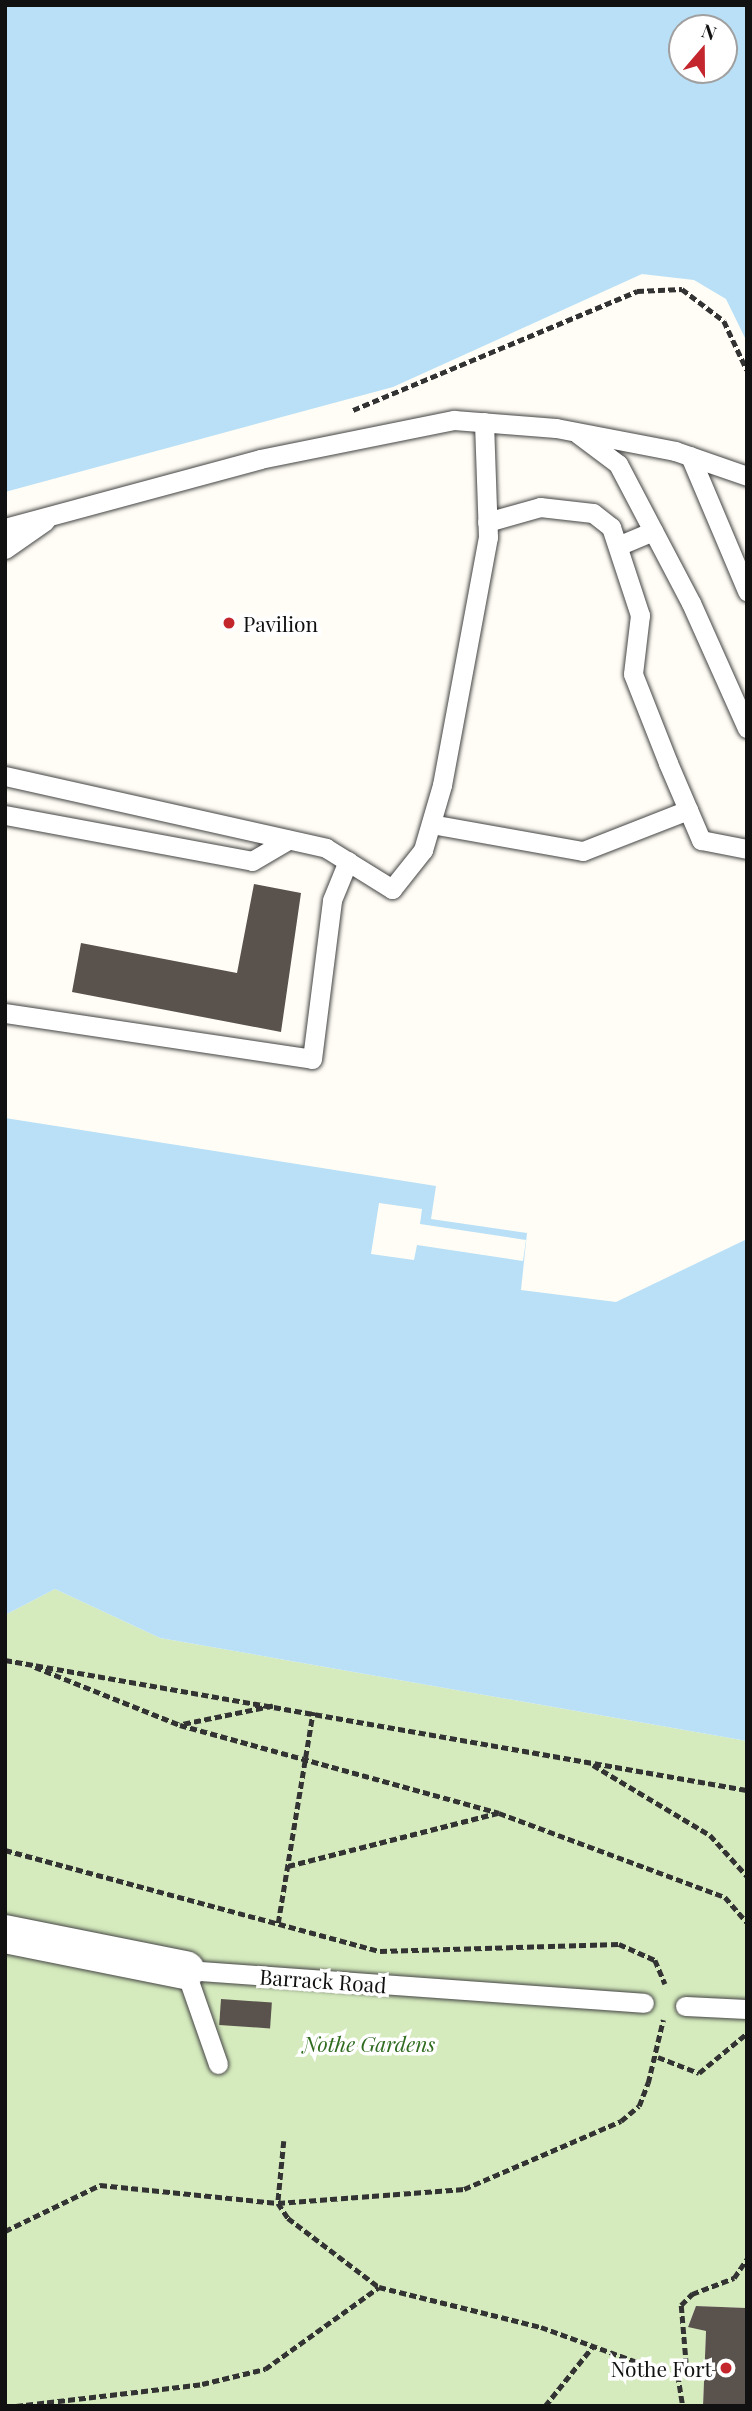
<!DOCTYPE html>
<style>
body{margin:0}
#map{position:relative;width:752px;height:2411px;overflow:hidden;background:#fffdf5;font-family:"Playfair Display",serif}
div>[style]{position:absolute}
.green>*{inset:0;background:#d5ebbd}
.water>*{inset:0;background:#b9e0f7}
.pier>*{inset:0;background:#fffdf5}
.building>*{inset:0;background:#5a524d;transform-origin:0 0}
.path>*{height:4.5px;margin-top:-2.25px;transform-origin:0;background:repeating-linear-gradient(90deg,#333 0 7px,transparent 0 10.5px)}
.roads{filter:drop-shadow(0 0 2px #444) drop-shadow(0 0 2px #444)}
.service>*{height:19px;margin:-9.5px;padding:0 9.5px;transform-origin:9.5px;border-radius:9.5px;background:#fff}
.minor>*{height:38px;margin:-19px;padding:0 19px;transform-origin:19px;border-radius:19px;background:#fff}
.dots>*{width:19px;height:19px;translate:-50% -50%;box-sizing:border-box;border:4px solid #fff;border-radius:50%}
span{translate:-50% -50%;white-space:nowrap;text-align:center;line-height:1.15;-webkit-text-stroke:7px #fff;paint-order:stroke}
.poi-label{font-size:21px;color:#111}
.left{translate:0 -50%;text-align:left}
.right{translate:-100% -50%;text-align:right}
.street-label{font-size:21px;color:#111}
.park-label{font-size:21px;color:#2f6b1f;font-style:italic}
.frame{position:absolute;inset:0;border:7px solid #111;pointer-events:none}
.north{position:absolute;left:668px;top:14px;width:70px;height:70px;box-sizing:border-box;background:#fff;border:2px solid #a0a0a0;border-radius:50%;rotate:20deg;font-size:19px;font-weight:700;line-height:28px;text-align:center;color:#111}
.north::after{content:'';display:block;margin:auto;width:24px;height:32px;background:#c4262e;clip-path:polygon(50% 0,100% 100%,50% 72%,0 100%)}
</style>
<div id="map">
<div class="green">
<div style="clip-path:polygon(55px 1589px,160px 1638px,747px 1741px,747px 2308px,696px 2306px,688px 2326px,706px 2331px,703px 2406px,5px 2406px,5px 1615px)"></div>
</div>
<div class="water">
<div style="clip-path:polygon(evenodd,5px 5px,747px 5px,747px 342px,726px 299px,694px 280px,642px 274px,393px 387px,5px 492px,5px 5px,682px 28px,724px 28px,724px 70px,682px 70px,682px 28px)"></div>
<div style="clip-path:polygon(5px 1118px,436px 1186px,431px 1219px,527px 1233px,521px 1290px,616px 1302px,747px 1239px,747px 1741px,160px 1638px,55px 1589px,5px 1615px)"></div>
</div>
<div class="pier">
<div style="clip-path:polygon(379px 1203px,422px 1209px,420px 1224px,526px 1240px,523px 1261px,417px 1245px,414px 1260px,371px 1254px)"></div>
</div>
<div class="building">
<div style="clip-path:polygon(254px 884px,301px 893px,281px 1032px,72px 992px,81px 943px,237px 973px)"></div>
<div style="left:221px;top:1999px;width:51px;height:26px;rotate:4deg"></div>
<div style="clip-path:polygon(696px 2306px,747px 2308px,747px 2406px,703px 2406px,706px 2331px,688px 2327px)"></div>
</div>
<div class="path">
<div style="left:353px;top:410px;width:308px;rotate:-22.7deg"></div>
<div style="left:637px;top:291px;width:45px;rotate:-2.5deg"></div>
<div style="left:682px;top:289px;width:53px;rotate:37.3deg"></div>
<div style="left:724px;top:321px;width:54px;rotate:64.9deg"></div>
<div style="left:5px;top:1660px;width:753px;rotate:9.94deg"></div>
<div style="left:35px;top:1667px;width:156px;rotate:21.8deg"></div>
<div style="left:273px;top:1706px;width:95px;rotate:168.5deg"></div>
<div style="left:180px;top:1725px;width:331px;rotate:15.4deg"></div>
<div style="left:499px;top:1813px;width:241px;rotate:20.4deg"></div>
<div style="left:725px;top:1897px;width:33px;rotate:49deg"></div>
<div style="left:593px;top:1765px;width:136px;rotate:30.9deg"></div>
<div style="left:710px;top:1835px;width:55px;rotate:47.9deg"></div>
<div style="left:5px;top:1850px;width:388px;rotate:15.1deg"></div>
<div style="left:380px;top:1951px;width:239px;rotate:-1.7deg"></div>
<div style="left:619px;top:1944px;width:39px;rotate:24deg"></div>
<div style="left:655px;top:1960px;width:26px;rotate:67deg"></div>
<div style="left:288px;top:1866px;width:216px;rotate:-14.2deg"></div>
<div style="left:278px;top:1923px;width:214px;rotate:-80.6deg"></div>
<div style="left:658px;top:2057px;width:44px;rotate:21.3deg"></div>
<div style="left:699px;top:2073px;width:60px;rotate:-39.6deg"></div>
<div style="left:284px;top:2141px;width:62px;rotate:95.5deg"></div>
<div style="left:278px;top:2203px;width:18px;rotate:56deg"></div>
<div style="left:288px;top:2218px;width:114px;rotate:37.2deg"></div>
<div style="left:379px;top:2287px;width:167px;rotate:13.9deg"></div>
<div style="left:541px;top:2327px;width:129px;rotate:20deg"></div>
<div style="left:662px;top:2371px;width:16px;rotate:14deg"></div>
<div style="left:678px;top:2375px;width:13px;rotate:-51deg"></div>
<div style="left:686px;top:2365px;width:60px;rotate:-94.8deg"></div>
<div style="left:681px;top:2305px;width:16px;rotate:-45deg"></div>
<div style="left:692px;top:2294px;width:45px;rotate:-20.9deg"></div>
<div style="left:734px;top:2278px;width:23px;rotate:-56deg"></div>
<div style="left:5px;top:2231px;width:106px;rotate:-25.8deg"></div>
<div style="left:100px;top:2185px;width:179px;rotate:5.8deg"></div>
<div style="left:278px;top:2203px;width:187px;rotate:-4.3deg"></div>
<div style="left:464px;top:2189px;width:171px;rotate:-23.4deg"></div>
<div style="left:621px;top:2121px;width:23px;rotate:-40deg"></div>
<div style="left:639px;top:2106px;width:25px;rotate:-69deg"></div>
<div style="left:648px;top:2083px;width:65px;rotate:-76.6deg"></div>
<div style="left:678px;top:2375px;width:31px;rotate:81deg"></div>
<div style="left:16px;top:2406px;width:187px;rotate:-6.7deg"></div>
<div style="left:202px;top:2384px;width:65px;rotate:-13.4deg"></div>
<div style="left:265px;top:2369px;width:140px;rotate:-35.7deg"></div>
<div style="left:545px;top:2406px;width:77px;rotate:-51.3deg"></div>
</div>
<div class="roads">
<div class="service">
<div style="left:578px;top:434px;width:50px;rotate:36.9deg"></div>
<div style="left:618px;top:464px;width:157px;rotate:62.3deg"></div>
<div style="left:691px;top:603px;width:137px;rotate:65.9deg"></div>
<div style="left:690px;top:456px;width:147px;rotate:67.1deg"></div>
<div style="left:487px;top:522px;width:55px;rotate:-15.8deg"></div>
<div style="left:540px;top:507px;width:53px;rotate:6.5deg"></div>
<div style="left:593px;top:513px;width:23px;rotate:38deg"></div>
<div style="left:611px;top:527px;width:93px;rotate:71.8deg"></div>
<div style="left:640px;top:615px;width:59px;rotate:96.8deg"></div>
<div style="left:633px;top:674px;width:96px;rotate:68.5deg"></div>
<div style="left:668px;top:763px;width:84px;rotate:66.8deg"></div>
<div style="left:701px;top:840px;width:47px;rotate:11.1deg"></div>
<div style="left:5px;top:528px;width:264px;rotate:-15.1deg"></div>
<div style="left:260px;top:459px;width:198px;rotate:-11.4deg"></div>
<div style="left:454px;top:420px;width:102px;rotate:4.5deg"></div>
<div style="left:556px;top:428px;width:121px;rotate:10.9deg"></div>
<div style="left:675px;top:451px;width:76px;rotate:19.1deg"></div>
<div style="left:620px;top:545px;width:36px;rotate:-23deg"></div>
<div style="left:5px;top:549px;width:49px;rotate:-35deg"></div>
<div style="left:5px;top:776px;width:329px;rotate:12.6deg"></div>
<div style="left:326px;top:848px;width:78px;rotate:31.8deg"></div>
<div style="left:392px;top:889px;width:50px;rotate:-51.5deg"></div>
<div style="left:423px;top:850px;width:68px;rotate:-73.7deg"></div>
<div style="left:442px;top:785px;width:252px;rotate:-79.5deg"></div>
<div style="left:488px;top:537px;width:115px;rotate:-92deg"></div>
<div style="left:5px;top:815px;width:251px;rotate:10.5deg"></div>
<div style="left:252px;top:861px;width:42px;rotate:-30.3deg"></div>
<div style="left:431px;top:824px;width:154px;rotate:10.1deg"></div>
<div style="left:583px;top:851px;width:113px;rotate:-21.3deg"></div>
<div style="left:5px;top:1013px;width:310px;rotate:8.5deg"></div>
<div style="left:312px;top:1059px;width:160px;rotate:-82.8deg"></div>
<div style="left:332px;top:900px;width:42px;rotate:-67.7deg"></div>
<div style="left:685px;top:2006px;width:62px;rotate:2.8deg"></div>
<div style="left:218px;top:2064px;width:100px;rotate:-109.3deg"></div>
<div style="left:185px;top:1970px;width:460px;rotate:4.1deg"></div>
</div>
<div class="minor">
<div style="left:5px;top:1934px;width:184px;rotate:11.3deg"></div>
</div>
</div>
<div class="dots">
<div style="left:229px;top:623px;background:#c4262e"></div>
<div style="left:726px;top:2368px;background:#c4262e"></div>
</div>
<div class="poi-label">
<span class="left" style="left:243px;top:623px">Pavilion</span>
<span class="right" style="left:712px;top:2368px">Nothe Fort</span>
</div>
<div class="street-label">
<span style="left:323px;top:1980px;rotate:4deg">Barrack Road</span>
</div>
<div class="park-label">
<span style="left:369px;top:2043px">Nothe Gardens</span>
</div>
<div class="frame"></div>
<div class="north">N</div>
</div>
